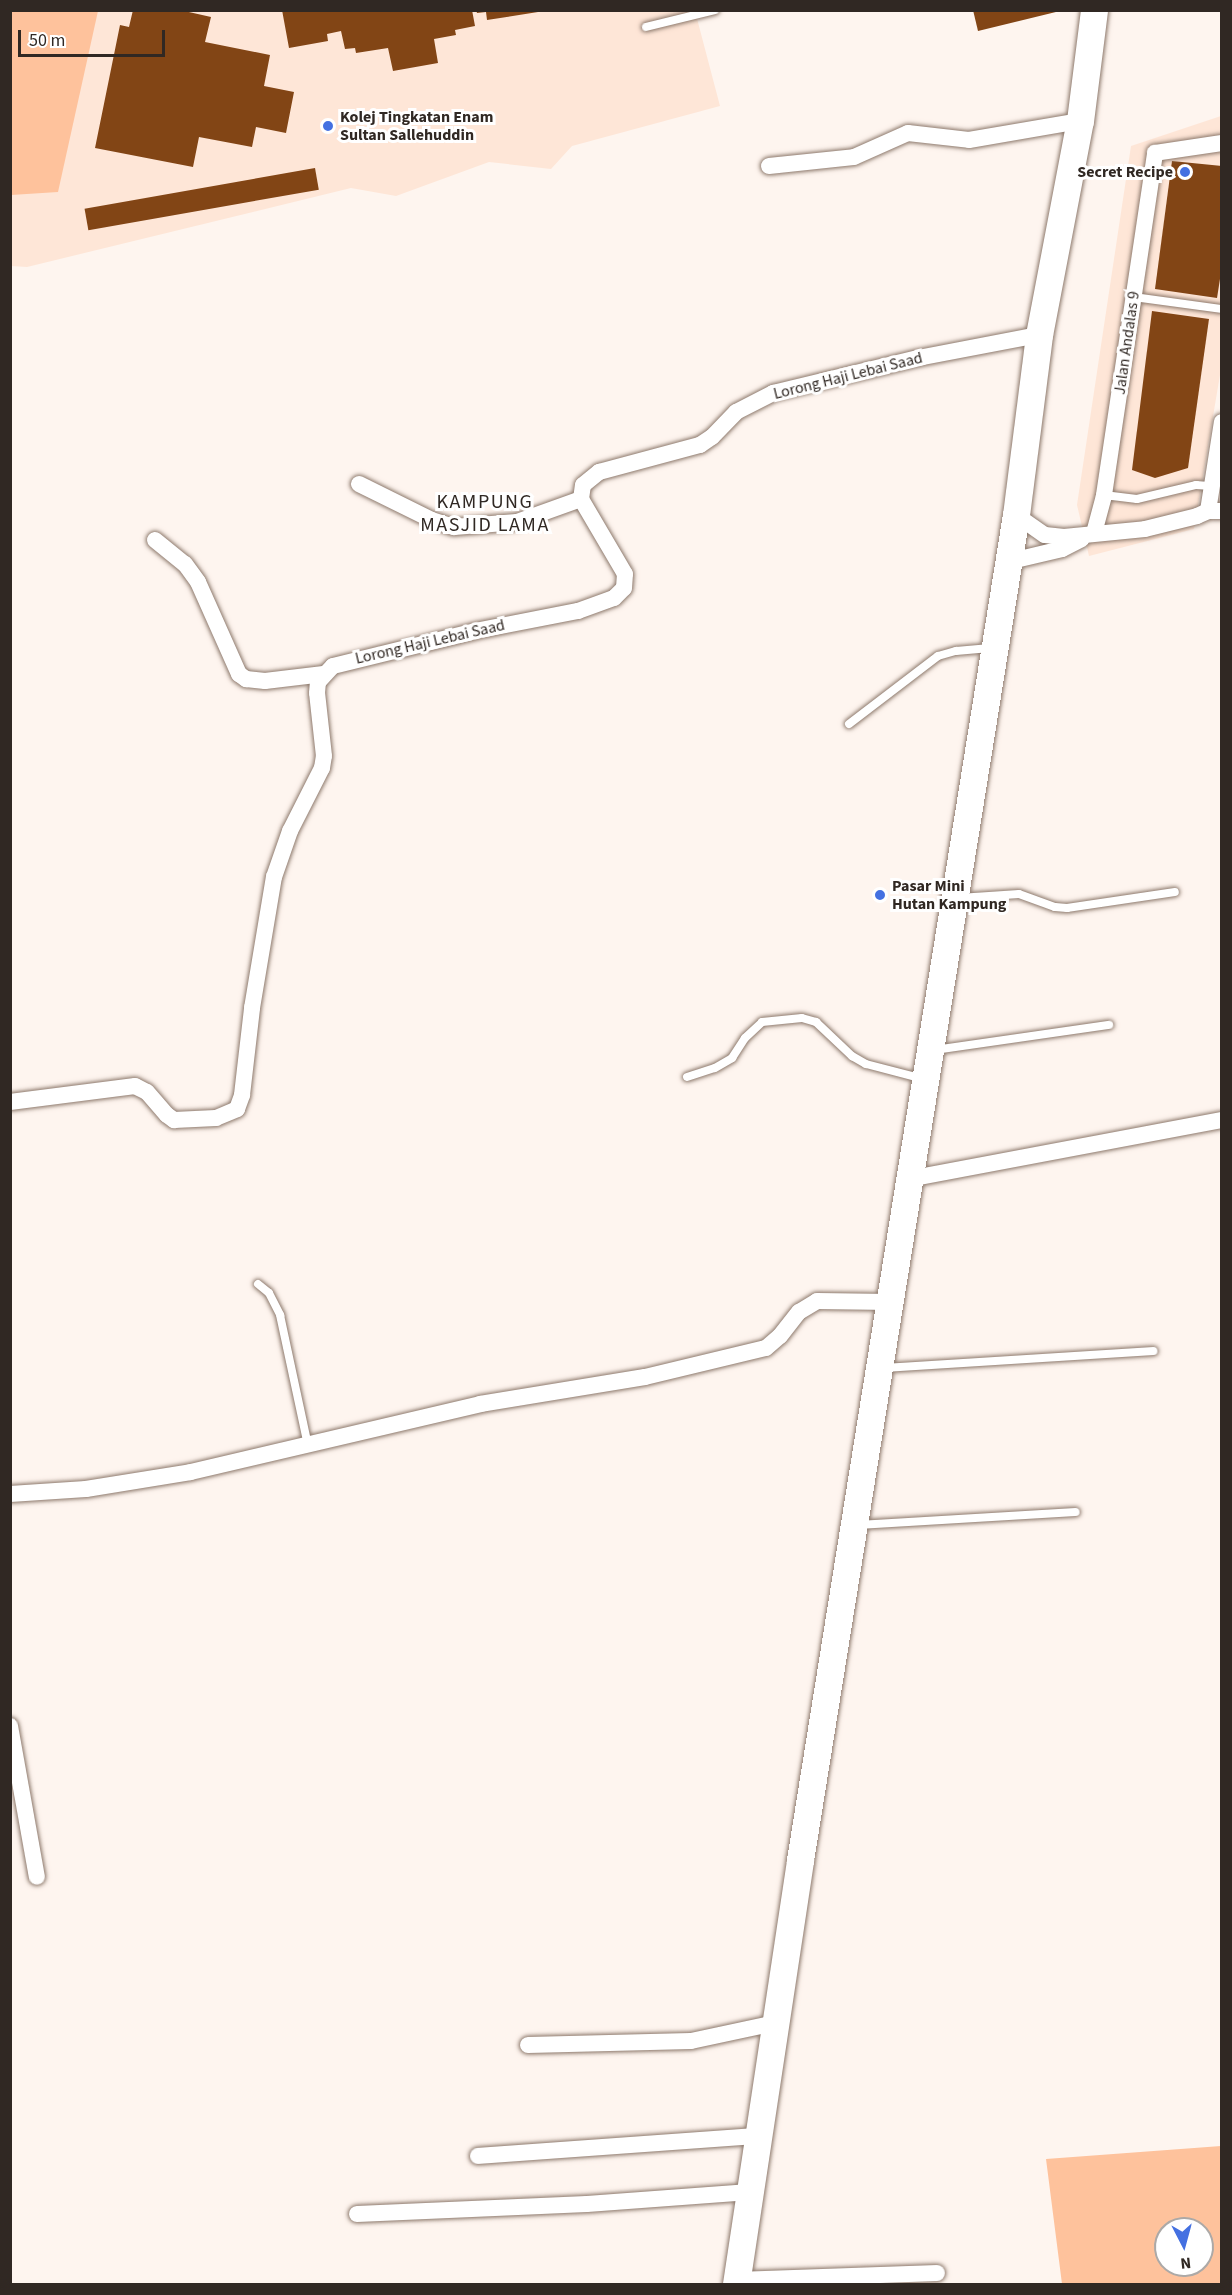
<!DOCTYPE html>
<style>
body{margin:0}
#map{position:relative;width:1232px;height:2295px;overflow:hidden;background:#fef5ef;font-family:"Source Sans 3",sans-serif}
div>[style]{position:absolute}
.built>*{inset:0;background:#fee6d7}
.green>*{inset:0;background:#fec29c}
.building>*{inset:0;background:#824515;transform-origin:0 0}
.roads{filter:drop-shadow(0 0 2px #8d796c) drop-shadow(0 0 2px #8d796c)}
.lane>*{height:8px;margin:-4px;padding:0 4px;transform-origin:4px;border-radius:4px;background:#fff}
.street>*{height:16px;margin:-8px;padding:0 8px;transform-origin:8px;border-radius:8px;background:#fff}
.primary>*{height:27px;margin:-13.5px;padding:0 13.5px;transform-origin:13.5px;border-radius:13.5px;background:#fff}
.dots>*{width:16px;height:16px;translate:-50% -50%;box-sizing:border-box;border:3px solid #fff;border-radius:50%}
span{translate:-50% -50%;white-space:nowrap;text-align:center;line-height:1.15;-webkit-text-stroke:6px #fff;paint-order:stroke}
.poi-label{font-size:16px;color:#302823;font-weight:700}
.left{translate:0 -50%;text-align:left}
.right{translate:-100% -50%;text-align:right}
.street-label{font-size:16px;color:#302823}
.quarter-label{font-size:20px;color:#302823;letter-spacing:1.5px}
.frame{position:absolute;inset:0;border:12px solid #302823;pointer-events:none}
.north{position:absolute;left:1154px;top:2217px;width:60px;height:60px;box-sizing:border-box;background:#fff;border:2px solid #aca9a7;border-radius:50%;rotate:174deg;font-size:16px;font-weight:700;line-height:24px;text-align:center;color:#302823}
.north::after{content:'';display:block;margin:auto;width:21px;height:27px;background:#4470e1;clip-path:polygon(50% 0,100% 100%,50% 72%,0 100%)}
.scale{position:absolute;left:18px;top:30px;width:147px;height:27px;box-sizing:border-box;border:3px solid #302823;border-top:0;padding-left:8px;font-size:18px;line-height:21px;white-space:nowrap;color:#302823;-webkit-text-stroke:4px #fff;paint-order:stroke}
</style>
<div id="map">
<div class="built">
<div style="clip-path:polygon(11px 11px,695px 11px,720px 106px,572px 146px,551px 169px,489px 162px,396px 196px,351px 188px,27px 267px,11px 266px)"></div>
<div style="clip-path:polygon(1221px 116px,1221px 369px,1194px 529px,1089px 556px,1077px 505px,1131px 146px)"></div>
</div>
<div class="green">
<div style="clip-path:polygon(11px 10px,98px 11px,58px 192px,11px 195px)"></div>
<div style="clip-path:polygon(evenodd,1221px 2146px,1221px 2284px,1062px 2284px,1046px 2159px,1221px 2146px,1166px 2229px,1202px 2229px,1202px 2265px,1166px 2265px,1166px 2229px)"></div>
</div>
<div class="building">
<div style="clip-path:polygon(133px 10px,180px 10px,211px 17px,205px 42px,270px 55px,264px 86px,294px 92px,286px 133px,256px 127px,252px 147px,199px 137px,193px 167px,95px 148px,120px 25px,129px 27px)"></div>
<div style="clip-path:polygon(282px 10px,472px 10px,475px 26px,455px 30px,456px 35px,434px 39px,438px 63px,393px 71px,388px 48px,356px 53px,355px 48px,345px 49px,341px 31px,327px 34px,328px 41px,289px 48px)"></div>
<div style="clip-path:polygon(476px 10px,538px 10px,538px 12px,487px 20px,486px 12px,477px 13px)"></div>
<div style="clip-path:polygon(973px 10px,1060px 10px,1060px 11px,978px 31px)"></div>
<div style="clip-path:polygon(1172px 161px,1222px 166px,1222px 266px,1217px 298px,1155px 289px)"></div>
<div style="left:315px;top:168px;width:22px;height:234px;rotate:80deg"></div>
<div style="clip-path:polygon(1152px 311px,1209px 319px,1188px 468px,1155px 478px,1132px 470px)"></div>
</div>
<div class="roads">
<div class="lane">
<div style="left:646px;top:27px;width:71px;rotate:-13.8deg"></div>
<div style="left:1134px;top:297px;width:89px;rotate:7.8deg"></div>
<div style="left:1104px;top:495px;width:33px;rotate:7deg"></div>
<div style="left:1137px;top:499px;width:61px;rotate:-13.3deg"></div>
<div style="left:1196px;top:485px;width:16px;rotate:4deg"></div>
<div style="left:849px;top:724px;width:112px;rotate:-37.4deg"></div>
<div style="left:938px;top:656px;width:19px;rotate:-16deg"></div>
<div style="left:956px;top:651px;width:34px;rotate:-5deg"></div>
<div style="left:959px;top:898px;width:60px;rotate:-3.8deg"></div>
<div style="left:1019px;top:894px;width:38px;rotate:20deg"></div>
<div style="left:1055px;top:907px;width:12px;rotate:5deg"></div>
<div style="left:1067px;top:908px;width:109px;rotate:-8.4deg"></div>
<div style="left:935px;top:1050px;width:176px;rotate:-8.2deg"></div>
<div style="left:687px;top:1077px;width:29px;rotate:-18deg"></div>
<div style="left:715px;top:1068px;width:20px;rotate:-30deg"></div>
<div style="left:732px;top:1058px;width:24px;rotate:-57deg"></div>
<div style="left:745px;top:1038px;width:23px;rotate:-43deg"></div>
<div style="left:762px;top:1022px;width:40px;rotate:-5.7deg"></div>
<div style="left:802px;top:1018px;width:15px;rotate:16deg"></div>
<div style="left:816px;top:1022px;width:50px;rotate:43.4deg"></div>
<div style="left:852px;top:1056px;width:16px;rotate:30deg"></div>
<div style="left:866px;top:1064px;width:59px;rotate:14.7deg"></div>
<div style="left:258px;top:1284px;width:14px;rotate:39deg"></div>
<div style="left:269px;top:1293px;width:25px;rotate:63deg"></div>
<div style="left:280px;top:1315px;width:134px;rotate:77.9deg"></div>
<div style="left:884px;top:1368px;width:270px;rotate:-3.6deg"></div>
<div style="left:858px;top:1525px;width:218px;rotate:-3.4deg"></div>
</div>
<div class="street">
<div style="left:769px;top:166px;width:85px;rotate:-6deg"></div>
<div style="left:854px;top:157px;width:59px;rotate:-24deg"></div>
<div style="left:908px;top:133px;width:61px;rotate:6.5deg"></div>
<div style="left:969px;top:140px;width:113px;rotate:-9.7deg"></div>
<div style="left:359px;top:484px;width:81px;rotate:26.3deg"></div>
<div style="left:432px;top:520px;width:23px;rotate:18deg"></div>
<div style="left:454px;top:527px;width:63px;rotate:-4.5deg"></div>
<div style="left:517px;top:522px;width:68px;rotate:-19.8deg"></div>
<div style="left:1208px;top:511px;width:90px;rotate:-81.1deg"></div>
<div style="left:1016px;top:515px;width:35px;rotate:35deg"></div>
<div style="left:1045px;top:535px;width:19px;rotate:6deg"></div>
<div style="left:1064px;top:537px;width:81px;rotate:-5.6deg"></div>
<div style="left:1145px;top:529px;width:54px;rotate:-14deg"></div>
<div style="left:1197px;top:516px;width:12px;rotate:-24deg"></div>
<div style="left:1208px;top:511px;width:14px"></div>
<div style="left:1094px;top:533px;width:39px;rotate:-75deg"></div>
<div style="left:1104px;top:495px;width:346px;rotate:-81.5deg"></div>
<div style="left:1155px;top:153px;width:68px;rotate:-8.5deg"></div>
<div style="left:155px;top:540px;width:38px;rotate:39deg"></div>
<div style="left:185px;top:564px;width:22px;rotate:54deg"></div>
<div style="left:198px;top:582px;width:101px;rotate:66deg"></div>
<div style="left:239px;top:674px;width:9px;rotate:36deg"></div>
<div style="left:246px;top:679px;width:19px;rotate:6deg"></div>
<div style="left:265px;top:681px;width:59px;rotate:-6.8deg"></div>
<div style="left:1007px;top:562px;width:57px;rotate:-13.3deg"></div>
<div style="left:1062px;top:549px;width:22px;rotate:-27deg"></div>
<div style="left:10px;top:1102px;width:126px;rotate:-7.3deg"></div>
<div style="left:135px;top:1086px;width:13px;rotate:27deg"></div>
<div style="left:147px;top:1092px;width:30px;rotate:49deg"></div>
<div style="left:167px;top:1115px;width:9px;rotate:36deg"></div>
<div style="left:174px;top:1120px;width:42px;rotate:-2.7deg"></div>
<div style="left:216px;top:1118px;width:23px;rotate:-23deg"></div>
<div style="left:237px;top:1109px;width:15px;rotate:-70deg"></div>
<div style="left:242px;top:1095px;width:88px;rotate:-83.4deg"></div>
<div style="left:252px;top:1008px;width:133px;rotate:-80.5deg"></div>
<div style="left:274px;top:877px;width:49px;rotate:-70.8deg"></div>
<div style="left:290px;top:831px;width:71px;rotate:-63.1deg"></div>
<div style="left:322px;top:768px;width:12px;rotate:-81deg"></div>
<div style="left:324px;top:756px;width:63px;rotate:-96.3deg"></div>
<div style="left:317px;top:693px;width:11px;rotate:-85deg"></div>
<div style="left:318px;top:682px;width:22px;rotate:-47deg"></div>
<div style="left:333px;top:666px;width:146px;rotate:-13.8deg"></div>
<div style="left:475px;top:631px;width:105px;rotate:-11deg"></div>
<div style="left:578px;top:611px;width:38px;rotate:-20deg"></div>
<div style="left:614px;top:598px;width:14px;rotate:-45deg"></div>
<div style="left:624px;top:588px;width:14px;rotate:-86deg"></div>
<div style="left:625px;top:574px;width:87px;rotate:-120.4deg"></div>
<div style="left:581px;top:499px;width:14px;rotate:-82deg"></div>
<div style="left:583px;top:485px;width:21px;rotate:-39deg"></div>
<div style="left:599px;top:472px;width:105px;rotate:-15deg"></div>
<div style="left:700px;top:445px;width:14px;rotate:-34deg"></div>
<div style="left:712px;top:437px;width:35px;rotate:-46deg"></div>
<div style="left:736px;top:412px;width:42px;rotate:-27.2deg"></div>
<div style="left:773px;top:393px;width:149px;rotate:-13.6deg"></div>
<div style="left:918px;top:358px;width:123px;rotate:-10.8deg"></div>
<div style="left:909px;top:1179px;width:319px;rotate:-10.7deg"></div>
<div style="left:10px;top:1494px;width:76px;rotate:-3.8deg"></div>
<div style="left:86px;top:1489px;width:106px;rotate:-9.2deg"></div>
<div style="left:191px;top:1472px;width:297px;rotate:-13.2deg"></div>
<div style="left:480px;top:1404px;width:167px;rotate:-9.3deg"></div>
<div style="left:645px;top:1377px;width:124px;rotate:-13.5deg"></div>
<div style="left:766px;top:1348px;width:18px;rotate:-41deg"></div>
<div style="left:780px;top:1336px;width:31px;rotate:-52deg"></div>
<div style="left:799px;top:1312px;width:21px;rotate:-31deg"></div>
<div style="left:817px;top:1301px;width:74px;rotate:0.8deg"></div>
<div style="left:10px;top:1726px;width:153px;rotate:79.9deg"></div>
<div style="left:528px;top:2045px;width:163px;rotate:-1.4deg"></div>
<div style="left:691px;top:2041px;width:86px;rotate:-12.1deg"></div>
<div style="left:478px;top:2156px;width:281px;rotate:-4.1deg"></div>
<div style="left:357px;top:2214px;width:230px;rotate:-2.5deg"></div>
<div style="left:587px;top:2204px;width:163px;rotate:-4.2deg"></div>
<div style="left:737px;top:2280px;width:200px;rotate:-2deg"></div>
</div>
<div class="primary">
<div style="left:736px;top:2284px;width:429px;rotate:-81.4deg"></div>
<div style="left:800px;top:1860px;width:1362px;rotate:-80.88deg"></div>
<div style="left:1016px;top:515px;width:181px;rotate:-82.7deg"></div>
<div style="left:1039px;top:335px;width:218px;rotate:-79.2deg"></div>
<div style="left:1080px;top:121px;width:112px;rotate:-82.8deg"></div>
</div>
</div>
<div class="dots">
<div style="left:328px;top:126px;background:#4470e1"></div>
<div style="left:1185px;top:172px;background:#4470e1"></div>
<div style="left:880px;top:895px;background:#4470e1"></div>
</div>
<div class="poi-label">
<span class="left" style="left:340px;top:126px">Kolej Tingkatan Enam<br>Sultan Sallehuddin</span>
<span class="right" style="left:1173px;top:172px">Secret Recipe</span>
<span class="left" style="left:892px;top:895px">Pasar Mini<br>Hutan Kampung</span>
</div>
<div class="street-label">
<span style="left:1127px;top:343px;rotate:-82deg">Jalan Andalas 9</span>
<span style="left:848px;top:376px;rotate:-14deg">Lorong Haji Lebai Saad</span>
<span style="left:430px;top:642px;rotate:-13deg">Lorong Haji Lebai Saad</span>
</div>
<div class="quarter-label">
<span style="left:485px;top:514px">KAMPUNG<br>MASJID LAMA</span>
</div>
<div class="frame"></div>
<div class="north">N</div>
<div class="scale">50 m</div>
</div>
